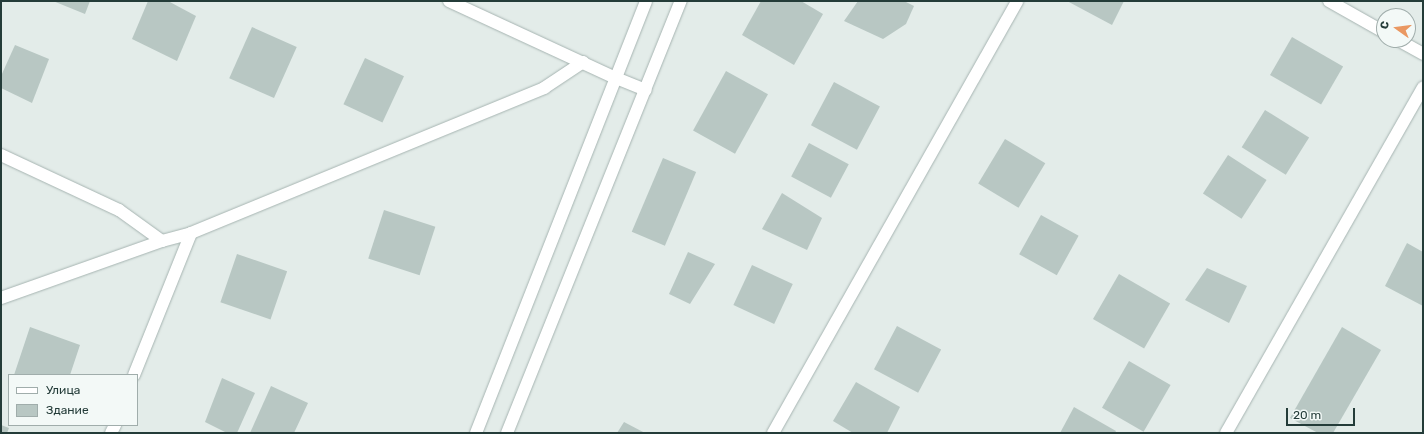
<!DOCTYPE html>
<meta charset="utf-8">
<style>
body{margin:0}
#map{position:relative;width:1424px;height:434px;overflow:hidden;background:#e3ece9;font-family:Rubik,sans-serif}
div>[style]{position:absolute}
.building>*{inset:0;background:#b8c7c3;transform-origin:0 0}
.roads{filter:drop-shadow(0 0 1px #a6b4b1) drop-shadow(0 0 1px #a6b4b1)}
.minor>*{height:12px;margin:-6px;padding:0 6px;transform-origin:6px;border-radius:6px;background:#fff}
span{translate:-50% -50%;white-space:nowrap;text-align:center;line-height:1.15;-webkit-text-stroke:4px #f3f9f7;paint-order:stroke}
.frame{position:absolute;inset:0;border:2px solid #243c39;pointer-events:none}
.legend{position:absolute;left:8px;top:374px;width:130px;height:52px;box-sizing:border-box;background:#f3f9f7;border:1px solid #a0adab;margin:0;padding:5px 7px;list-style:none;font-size:12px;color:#243c39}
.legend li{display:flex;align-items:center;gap:8px;height:20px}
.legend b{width:20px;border:1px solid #a0adab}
.north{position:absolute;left:1376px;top:8px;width:40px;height:40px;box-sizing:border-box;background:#f3f9f7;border:1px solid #a0adab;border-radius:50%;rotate:284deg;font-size:11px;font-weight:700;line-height:16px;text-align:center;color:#243c39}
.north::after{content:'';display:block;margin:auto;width:14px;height:18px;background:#ea9862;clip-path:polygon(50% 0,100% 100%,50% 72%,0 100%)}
.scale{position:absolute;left:1286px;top:408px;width:69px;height:18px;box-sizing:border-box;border:2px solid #243c39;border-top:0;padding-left:5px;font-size:12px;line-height:14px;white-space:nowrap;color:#243c39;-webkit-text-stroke:3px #f3f9f7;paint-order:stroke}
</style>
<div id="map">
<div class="building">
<div style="clip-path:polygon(53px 1px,90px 1px,85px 14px)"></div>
<div style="clip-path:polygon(148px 1px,168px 1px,196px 16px,177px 61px,132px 39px)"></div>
<div style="clip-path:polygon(761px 1px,801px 1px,823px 14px,794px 65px,742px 35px)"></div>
<div style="clip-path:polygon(858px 1px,904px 1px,914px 6px,906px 24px,883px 39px,844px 21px)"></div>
<div style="clip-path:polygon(1067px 1px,1124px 1px,1112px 25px)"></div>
<div style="left:252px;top:27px;width:49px;height:56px;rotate:24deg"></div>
<div style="left:1292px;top:37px;width:59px;height:44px;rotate:30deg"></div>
<div style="clip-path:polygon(15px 45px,49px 59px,32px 103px,1px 88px,1px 76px)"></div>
<div style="left:365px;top:58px;width:43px;height:51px;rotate:25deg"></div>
<div style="left:726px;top:71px;width:48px;height:68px;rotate:29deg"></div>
<div style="left:834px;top:82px;width:52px;height:49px;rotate:28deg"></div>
<div style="left:1265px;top:110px;width:52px;height:44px;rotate:32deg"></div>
<div style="left:1005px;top:139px;width:47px;height:52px;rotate:31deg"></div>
<div style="left:809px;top:143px;width:45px;height:38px;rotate:28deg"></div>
<div style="left:1228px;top:155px;width:46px;height:46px;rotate:33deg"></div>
<div style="left:663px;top:158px;width:36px;height:80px;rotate:23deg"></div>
<div style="clip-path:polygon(782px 193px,822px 218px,807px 250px,762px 229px)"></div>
<div style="left:384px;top:210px;width:54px;height:51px;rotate:18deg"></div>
<div style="left:1041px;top:215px;width:43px;height:45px;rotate:29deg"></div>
<div style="clip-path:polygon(1407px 243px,1423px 252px,1423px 306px,1385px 286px)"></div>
<div style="clip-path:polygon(688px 252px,715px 264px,690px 304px,669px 294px)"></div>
<div style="left:237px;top:254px;width:53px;height:51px;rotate:19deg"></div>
<div style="left:752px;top:265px;width:45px;height:44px;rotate:25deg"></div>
<div style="clip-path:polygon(1207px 268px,1247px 286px,1229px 323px,1185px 300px)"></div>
<div style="left:1119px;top:274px;width:59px;height:52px;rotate:30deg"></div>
<div style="left:897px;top:326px;width:50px;height:49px;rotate:28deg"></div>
<div style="clip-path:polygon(30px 327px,80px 345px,70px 375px,14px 375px)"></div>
<div style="clip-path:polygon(1342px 327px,1381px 350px,1333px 433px,1318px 433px,1290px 418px)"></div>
<div style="left:1129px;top:361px;width:48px;height:54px;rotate:30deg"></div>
<div style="clip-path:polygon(222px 378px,255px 393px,237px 433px,227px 433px,205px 422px)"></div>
<div style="clip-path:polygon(856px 382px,900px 407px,887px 433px,853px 433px,833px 421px)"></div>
<div style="clip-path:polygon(271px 386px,308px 403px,294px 433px,250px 433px)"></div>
<div style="clip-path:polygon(1074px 407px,1116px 431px,1115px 433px,1060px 433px)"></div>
<div style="clip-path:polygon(624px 422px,645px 433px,617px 433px)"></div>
<div style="clip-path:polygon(1px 425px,9px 428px,7px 433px,1px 433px)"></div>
</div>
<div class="roads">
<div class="minor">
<div style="left:449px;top:1px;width:184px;rotate:24.8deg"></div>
<div style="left:616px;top:78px;width:32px;rotate:22deg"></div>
<div style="left:1329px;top:1px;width:63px;rotate:29.4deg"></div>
<div style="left:1398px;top:40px;width:29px;rotate:29deg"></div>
<div style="left:1px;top:155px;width:130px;rotate:25deg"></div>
<div style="left:119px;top:210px;width:53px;rotate:35.8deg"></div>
<div style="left:1px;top:298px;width:171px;rotate:-19.5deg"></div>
<div style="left:162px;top:241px;width:30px;rotate:-15deg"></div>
<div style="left:191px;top:233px;width:382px;rotate:-22.3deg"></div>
<div style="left:544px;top:88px;width:47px;rotate:-33.7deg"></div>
<div style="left:134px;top:375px;width:153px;rotate:-68.1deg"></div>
<div style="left:111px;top:433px;width:9px;rotate:-63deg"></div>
<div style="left:476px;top:433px;width:464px;rotate:-68.5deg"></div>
<div style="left:507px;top:433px;width:466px;rotate:-68.1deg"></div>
<div style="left:773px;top:433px;width:496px;rotate:-60.5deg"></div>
<div style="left:1226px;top:433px;width:398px;rotate:-60.3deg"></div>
</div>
</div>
<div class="frame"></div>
<ul class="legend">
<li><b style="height:5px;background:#fff"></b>Улица</li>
<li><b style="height:11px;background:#b8c7c3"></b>Здание</li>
</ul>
<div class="north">С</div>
<div class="scale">20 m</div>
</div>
